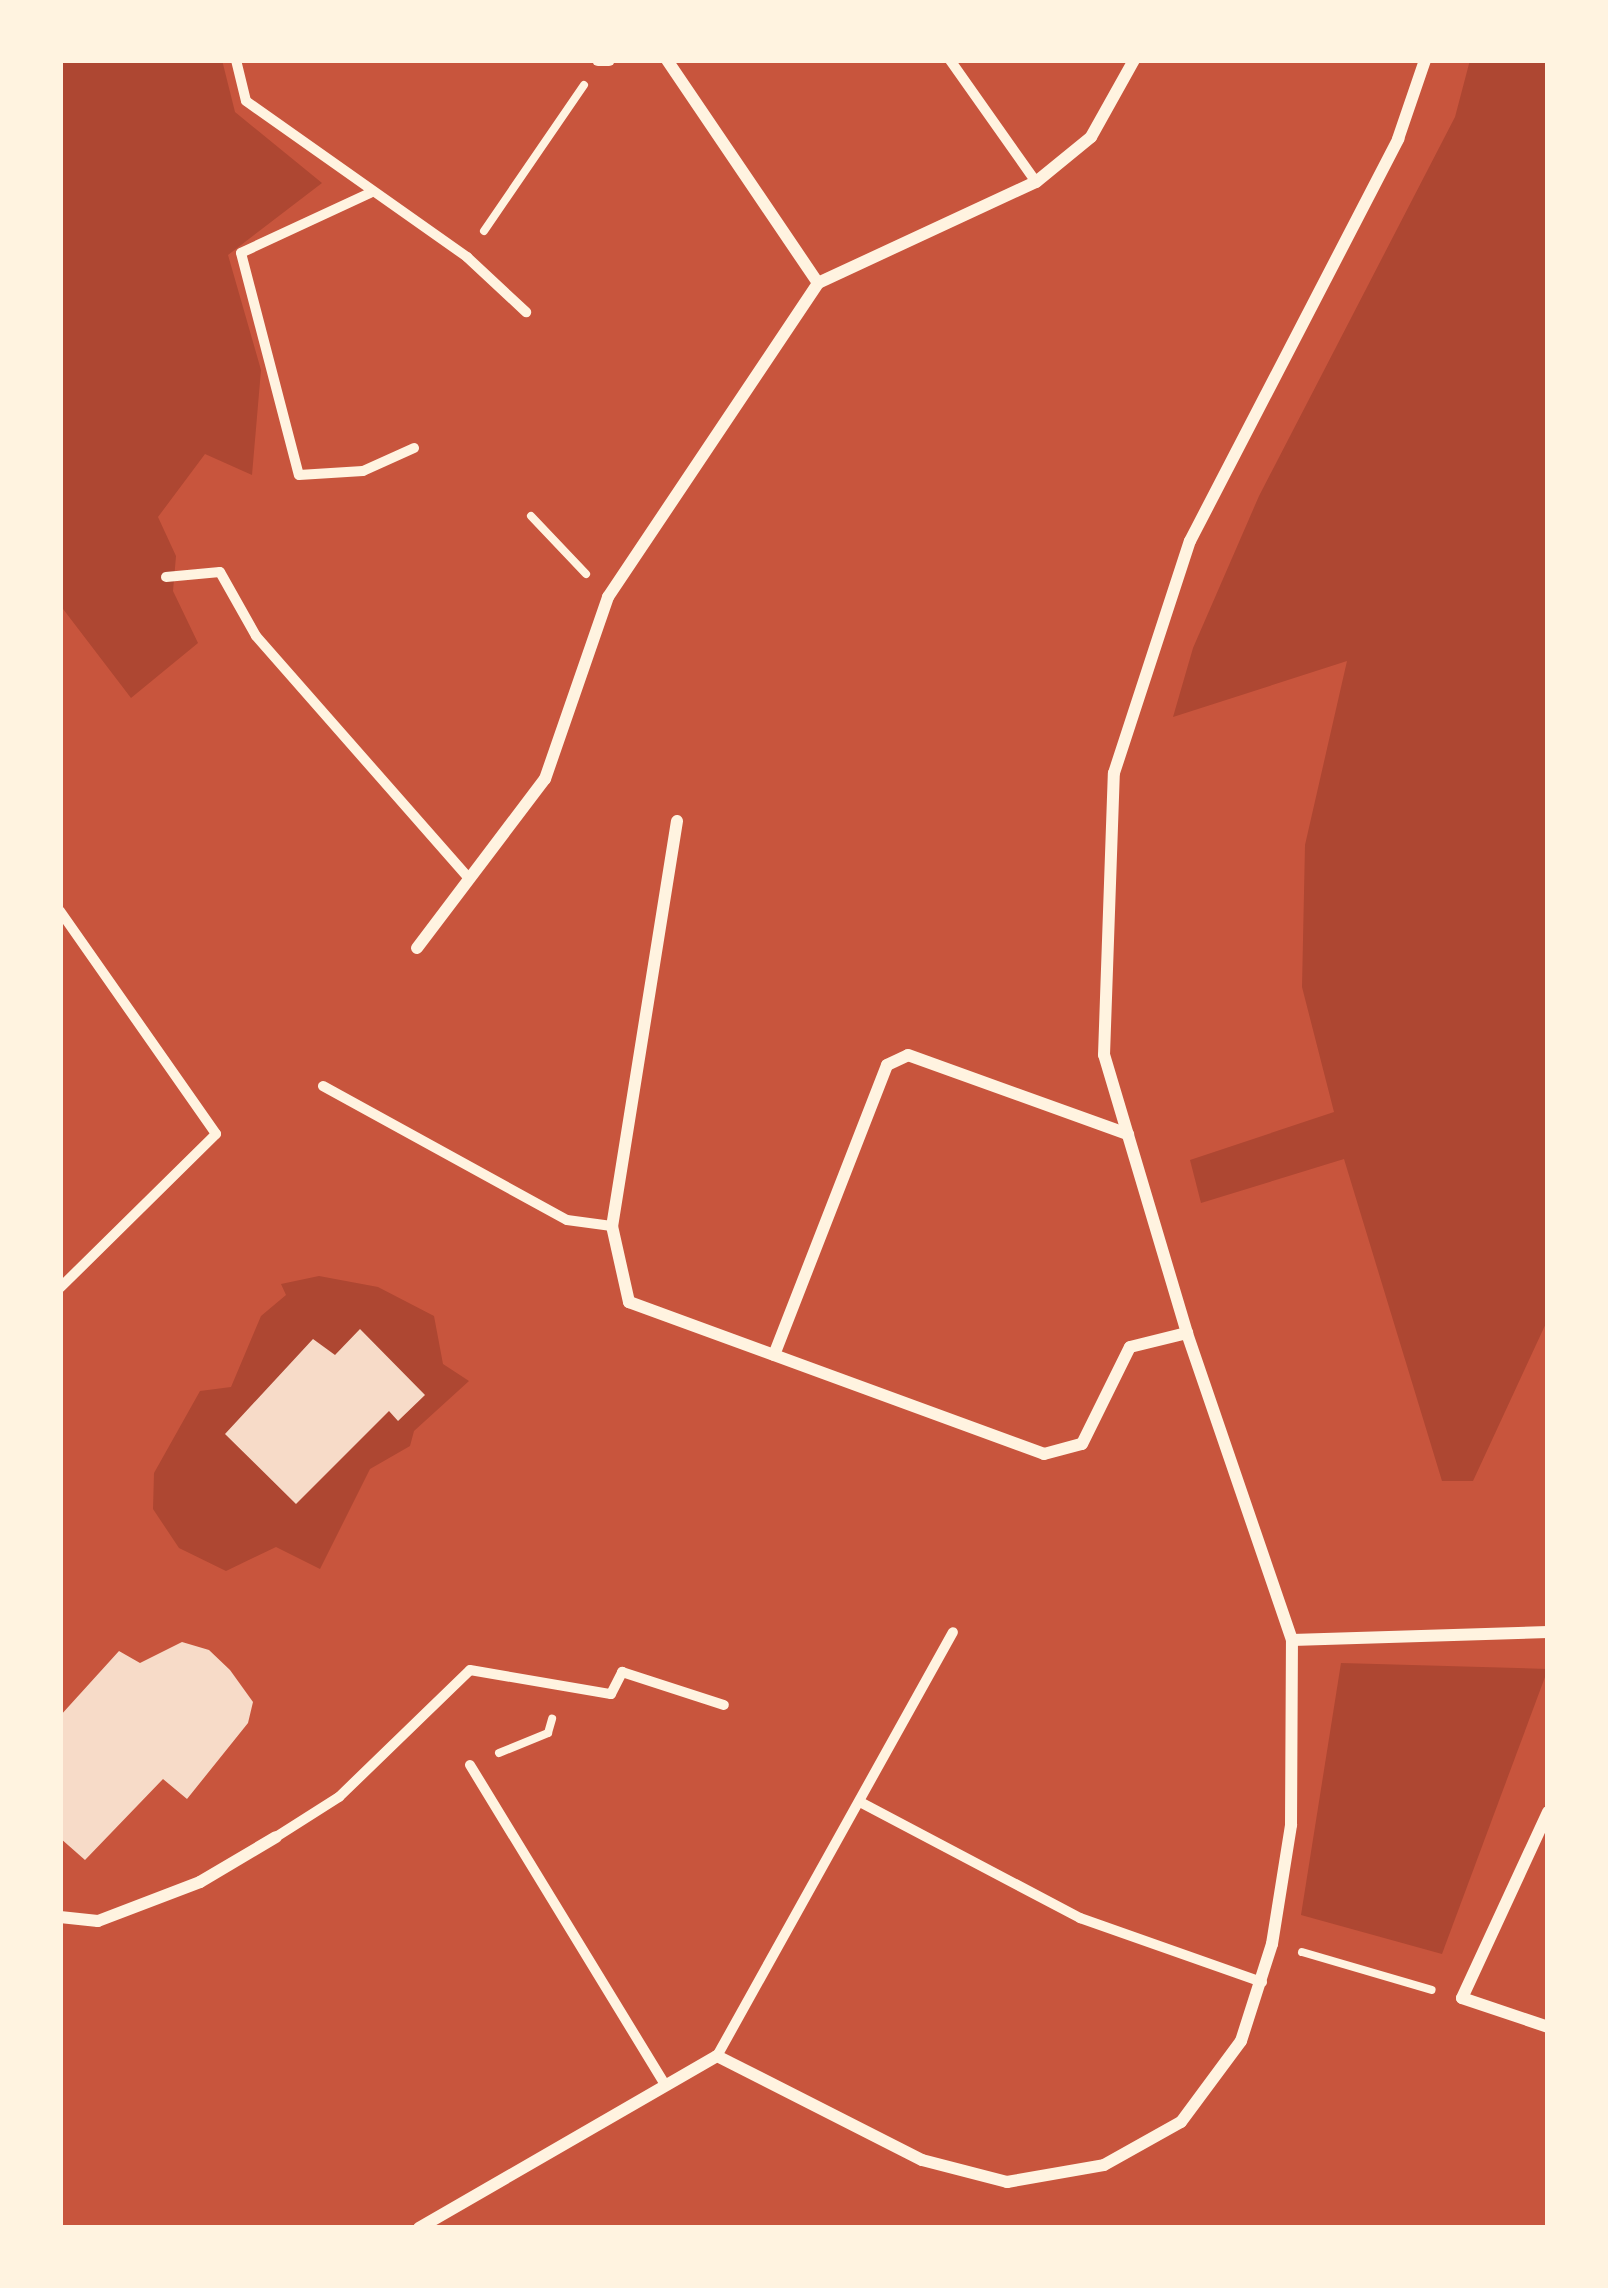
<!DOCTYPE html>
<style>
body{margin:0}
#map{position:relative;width:1608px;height:2288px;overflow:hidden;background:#c8553d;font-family:"Varela Round",sans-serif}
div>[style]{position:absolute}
.green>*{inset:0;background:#ae4732}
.building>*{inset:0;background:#f7dbc8}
.path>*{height:8px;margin:-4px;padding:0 4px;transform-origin:4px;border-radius:4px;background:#fff3e0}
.pedestrian>*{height:10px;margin:-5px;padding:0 5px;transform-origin:5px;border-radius:5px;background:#fff3e0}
.minor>*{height:12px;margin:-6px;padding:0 6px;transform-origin:6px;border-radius:6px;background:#fff3e0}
span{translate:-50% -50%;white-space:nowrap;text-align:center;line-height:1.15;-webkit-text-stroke:9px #fff3e0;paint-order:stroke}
.frame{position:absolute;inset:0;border:63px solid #fff3e0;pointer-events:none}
</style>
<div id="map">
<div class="green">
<div style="clip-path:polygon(60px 60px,222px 60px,235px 112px,322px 183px,228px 255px,261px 370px,252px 475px,205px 454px,158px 517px,176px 556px,173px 591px,198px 643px,131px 698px,60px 605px)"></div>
<div style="clip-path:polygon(1470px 60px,1548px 60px,1548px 1319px,1473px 1481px,1442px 1481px,1344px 1159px,1201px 1203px,1190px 1160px,1334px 1112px,1302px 987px,1305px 845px,1347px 661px,1173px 717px,1193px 648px,1259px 496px,1455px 117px)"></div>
<div style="clip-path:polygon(319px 1276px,378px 1287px,434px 1316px,443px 1364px,469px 1381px,414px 1431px,410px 1446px,370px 1469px,320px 1569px,276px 1547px,226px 1571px,179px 1548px,153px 1509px,154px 1473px,200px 1391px,231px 1387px,261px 1316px,286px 1295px,281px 1284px)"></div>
<div style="clip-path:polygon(1341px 1663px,1548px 1669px,1442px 1954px,1301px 1915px)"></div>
</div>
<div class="building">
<div style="clip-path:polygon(360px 1329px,425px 1395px,398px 1421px,389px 1411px,296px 1504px,225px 1434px,313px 1339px,335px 1355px)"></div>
<div style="clip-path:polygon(182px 1642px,209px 1650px,230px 1670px,253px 1702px,248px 1723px,187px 1799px,163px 1779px,85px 1860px,60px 1838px,60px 1716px,119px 1651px,140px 1663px)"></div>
</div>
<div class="path">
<div style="left:484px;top:231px;width:177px;rotate:-55.6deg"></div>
<div style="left:531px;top:516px;width:80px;rotate:46.5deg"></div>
<div style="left:499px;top:1753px;width:53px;rotate:-22.2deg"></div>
<div style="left:548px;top:1733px;width:15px;rotate:-74deg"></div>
<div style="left:1302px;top:1952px;width:135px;rotate:16.3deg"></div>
</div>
<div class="pedestrian">
<div style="left:236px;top:60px;width:42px;rotate:76.3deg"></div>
<div style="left:246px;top:101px;width:271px;rotate:35.2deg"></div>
<div style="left:467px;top:257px;width:81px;rotate:43deg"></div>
<div style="left:950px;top:60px;width:149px;rotate:54.8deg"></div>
<div style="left:370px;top:193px;width:142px;rotate:155.1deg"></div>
<div style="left:241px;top:253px;width:229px;rotate:75.4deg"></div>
<div style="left:299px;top:475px;width:64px;rotate:-3.6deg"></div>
<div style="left:363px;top:471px;width:56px;rotate:-24.3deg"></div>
<div style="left:166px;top:577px;width:54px;rotate:-5.3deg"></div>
<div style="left:220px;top:572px;width:73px;rotate:60.6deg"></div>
<div style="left:256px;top:636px;width:321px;rotate:48.7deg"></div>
<div style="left:60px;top:911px;width:272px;rotate:55deg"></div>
<div style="left:216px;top:1134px;width:219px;rotate:135.4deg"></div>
<div style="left:323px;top:1086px;width:278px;rotate:28.8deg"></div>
<div style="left:567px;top:1220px;width:45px;rotate:7.6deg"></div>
<div style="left:470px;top:1765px;width:370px;rotate:58.6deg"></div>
<div style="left:860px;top:1802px;width:249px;rotate:27.8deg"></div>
<div style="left:1080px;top:1918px;width:193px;rotate:19.4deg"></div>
<div style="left:276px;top:1837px;width:75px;rotate:-32.4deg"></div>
<div style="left:339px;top:1797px;width:182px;rotate:-44.1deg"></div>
<div style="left:470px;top:1670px;width:143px;rotate:9.7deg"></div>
<div style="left:611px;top:1694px;width:25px;rotate:-63deg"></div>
<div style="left:622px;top:1672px;width:107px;rotate:17.9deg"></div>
<div style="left:717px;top:2056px;width:485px;rotate:-60.9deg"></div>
</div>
<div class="minor">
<div style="left:598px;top:60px;width:11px"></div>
<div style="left:667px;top:60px;width:269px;rotate:55.9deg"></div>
<div style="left:818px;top:283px;width:240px;rotate:-24.9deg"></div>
<div style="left:1036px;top:182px;width:71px;rotate:-39.3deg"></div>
<div style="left:1091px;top:137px;width:88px;rotate:-60.8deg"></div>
<div style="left:677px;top:821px;width:410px;rotate:99.1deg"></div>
<div style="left:612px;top:1226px;width:78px;rotate:77.4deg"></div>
<div style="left:629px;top:1302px;width:442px;rotate:20.1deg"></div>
<div style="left:1044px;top:1454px;width:39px;rotate:-15deg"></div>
<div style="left:1082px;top:1444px;width:108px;rotate:-63.7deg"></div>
<div style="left:1130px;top:1347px;width:59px;rotate:-13.8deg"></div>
<div style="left:417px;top:948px;width:212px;rotate:-52.9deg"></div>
<div style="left:545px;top:779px;width:193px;rotate:-70.9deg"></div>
<div style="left:608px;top:597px;width:378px;rotate:-56.2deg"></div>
<div style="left:774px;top:1355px;width:311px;rotate:-68.7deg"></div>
<div style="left:887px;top:1065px;width:23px;rotate:-25deg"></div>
<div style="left:908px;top:1055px;width:234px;rotate:19.8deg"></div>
<div style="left:1292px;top:1640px;width:256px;rotate:-1.8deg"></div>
<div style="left:1548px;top:1812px;width:205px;rotate:114.8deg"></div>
<div style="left:1462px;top:1998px;width:91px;rotate:18.6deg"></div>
<div style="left:60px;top:1917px;width:38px;rotate:6deg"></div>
<div style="left:98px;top:1921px;width:109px;rotate:-20.9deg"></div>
<div style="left:200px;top:1882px;width:88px;rotate:-30.6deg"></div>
<div style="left:419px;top:2228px;width:344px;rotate:-30deg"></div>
<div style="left:717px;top:2056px;width:230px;rotate:26.9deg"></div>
<div style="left:922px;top:2160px;width:88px;rotate:14.5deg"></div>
<div style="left:1007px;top:2182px;width:98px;rotate:-9.9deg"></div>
<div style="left:1104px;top:2165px;width:88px;rotate:-29.2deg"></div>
<div style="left:1181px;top:2122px;width:101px;rotate:-53.5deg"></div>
<div style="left:1241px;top:2041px;width:102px;rotate:-72.3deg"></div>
<div style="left:1272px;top:1944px;width:121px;rotate:-80.9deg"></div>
<div style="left:1291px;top:1825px;width:185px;rotate:-89.7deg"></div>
<div style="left:1292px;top:1640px;width:324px;rotate:-108.9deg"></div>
<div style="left:1187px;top:1333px;width:290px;rotate:-106.6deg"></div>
<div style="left:1104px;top:1055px;width:282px;rotate:-88deg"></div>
<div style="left:1114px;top:773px;width:244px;rotate:-71.9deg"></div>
<div style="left:1190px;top:541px;width:453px;rotate:-62.6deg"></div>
<div style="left:1398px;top:139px;width:83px;rotate:-71.1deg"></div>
</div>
<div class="frame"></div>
</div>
